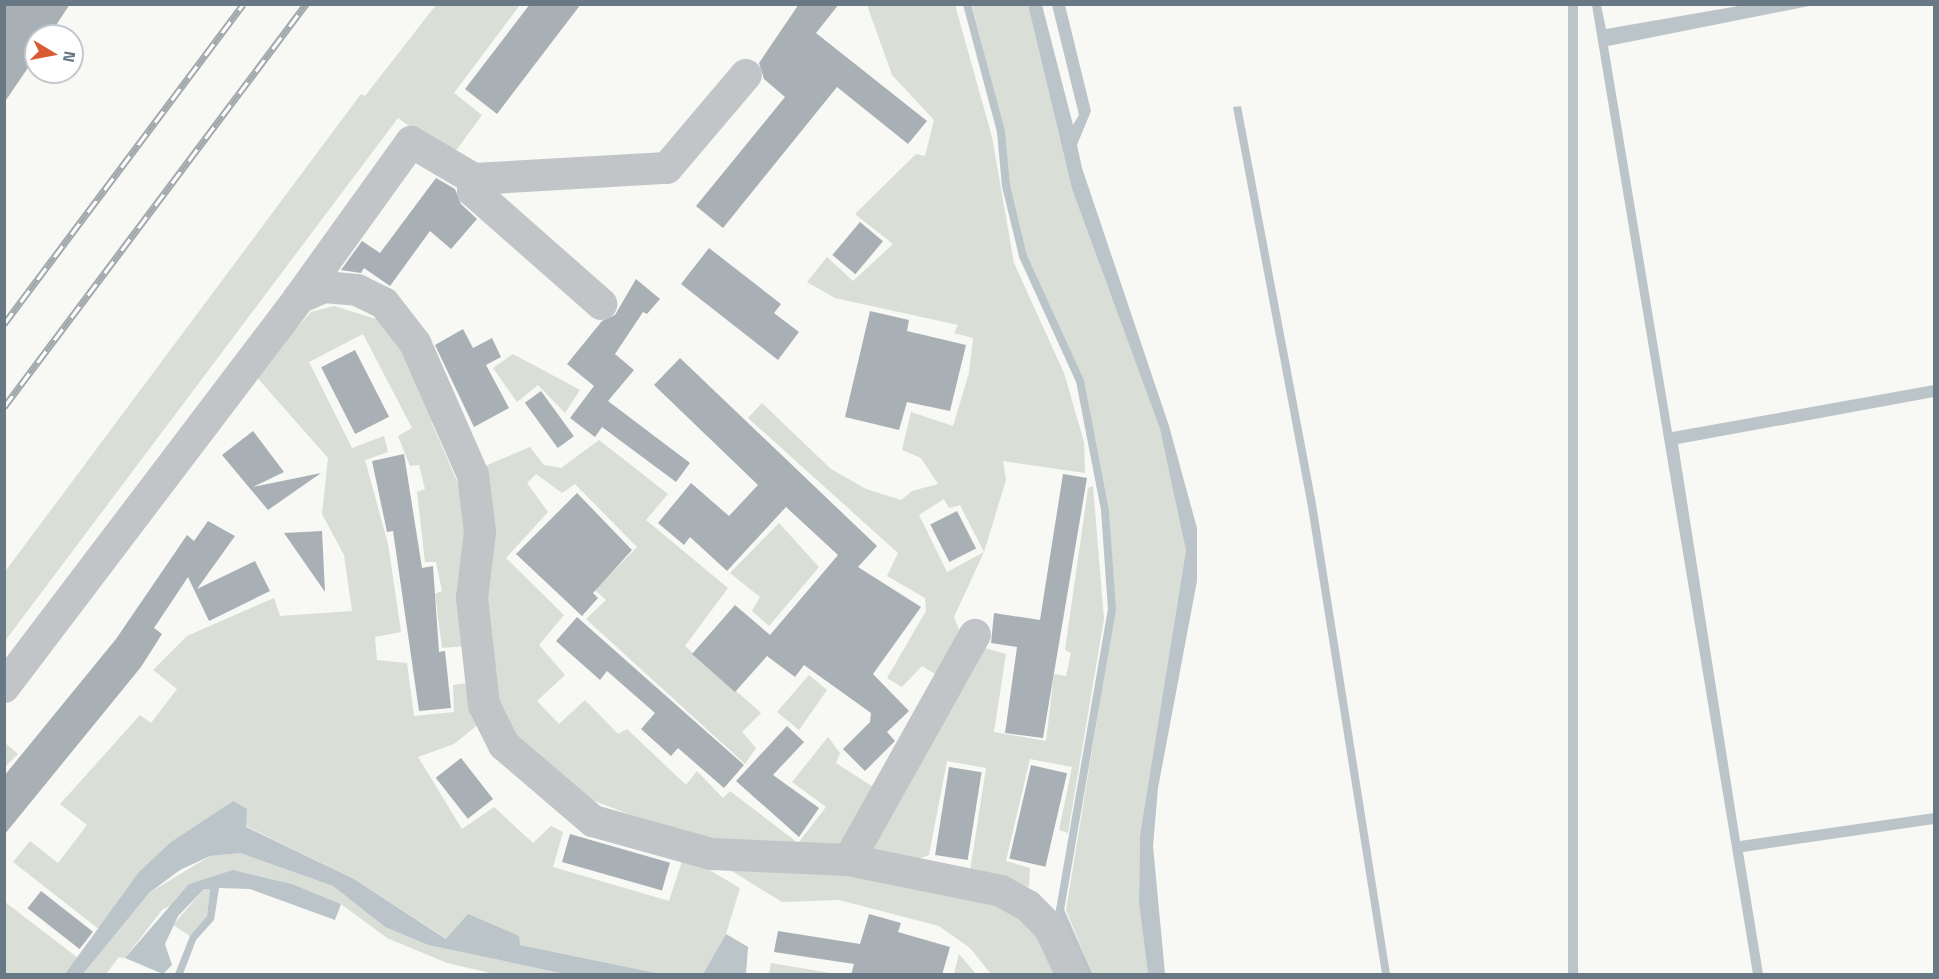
<!DOCTYPE html>
<style>
body{margin:0}
#map{position:relative;width:1939px;height:979px;overflow:hidden;background:#f8f8f5;font-family:"Titillium Web",sans-serif}
div>[style]{position:absolute}
.green>*{inset:0;background:#d9ded6}
.water>*{inset:0;background:#bbc4c9;transform-origin:0 0}
.stream>*{height:8px;margin:-4px;padding:0 4px;transform-origin:4px;border-radius:4px;background:#bbc4c9}
.building>*{inset:0;background:#a8b0b5;transform-origin:0 0}
.minor>*{height:32px;margin:-16px;padding:0 16px;transform-origin:16px;border-radius:16px;background:#c1c5c8}
.rail>*{height:7px;margin-top:-3.5px;transform-origin:0;background:repeating-linear-gradient(90deg,#fff 0 14px,#a2a9ad 0 28px);box-sizing:border-box;border-block:2px solid #a2a9ad}
span{translate:-50% -50%;white-space:nowrap;text-align:center;line-height:1.15;-webkit-text-stroke:6px #fff;paint-order:stroke}
.frame{position:absolute;inset:0;border:6px solid #687884;pointer-events:none}
.north{position:absolute;left:24px;top:24px;width:60px;height:60px;box-sizing:border-box;background:#fff;border:2px solid #c3c9ce;border-radius:50%;rotate:100deg;font-size:16px;font-weight:700;line-height:24px;text-align:center;color:#687884}
.north::after{content:'';display:block;margin:auto;width:21px;height:27px;background:#d95b33;clip-path:polygon(50% 0,100% 100%,50% 72%,0 100%)}
</style>
<div id="map">
<div class="green">
<div style="clip-path:polygon(436px 5px,520px 5px,454px 93px,482px 115px,452px 156px,398px 118px,5px 641px,4px 573px,361px 94px,365px 96px)"></div>
<div style="clip-path:polygon(evenodd,867px 5px,955px 5px,992px 137px,1014px 263px,1064px 373px,1084px 442px,1085px 473px,1003px 461px,1006px 480px,984px 552px,954px 617px,963px 639px,940px 677px,922px 666px,902px 687px,887px 678px,926px 611px,925px 598px,887px 576px,898px 553px,748px 418px,762px 403px,831px 469px,866px 489px,901px 500px,912px 491px,938px 484px,921px 458px,902px 450px,911px 412px,953px 426px,969px 373px,973px 338px,954px 333px,958px 325px,835px 298px,807px 282px,827px 257px,853px 281px,893px 244px,855px 214px,916px 154px,925px 156px,934px 120px,892px 75px,867px 5px,944px 499px,949px 508px,960px 505px,984px 552px,947px 572px,919px 515px,944px 499px)"></div>
<div style="clip-path:polygon(972px 5px,1028px 5px,1072px 189px,1160px 429px,1183px 530px,1186px 550px,1140px 835px,1139px 903px,1148px 974px,1092px 974px,1066px 910px,1115px 610px,1109px 508px,1083px 379px,1027px 255px,1009px 185px,1004px 131px)"></div>
<div style="clip-path:polygon(334px 306px,386px 322px,439px 417px,431px 421px,459px 486px,469px 535px,465px 646px,442px 648px,435px 594px,442px 591px,436px 562px,425px 562px,417px 492px,425px 489px,419px 465px,410px 466px,398px 436px,412px 428px,363px 334px,309px 362px,352px 448px,384px 436px,388px 452px,365px 460px,388px 544px,401px 632px,375px 637px,377px 660px,407px 663px,414px 716px,454px 712px,453px 685px,469px 683px,480px 723px,454px 744px,418px 757px,462px 829px,494px 807px,533px 843px,551px 826px,563px 832px,553px 867px,669px 901px,684px 855px,740px 888px,726px 934px,703px 974px,661px 974px,520px 945px,447px 939px,354px 879px,246px 826px,233px 801px,171px 842px,100px 930px,13px 862px,30px 841px,58px 863px,87px 825px,60px 804px,140px 715px,151px 723px,177px 689px,153px 670px,187px 636px,274px 598px,280px 616px,352px 611px,344px 555px,322px 514px,328px 458px,254px 374px,311px 312px)"></div>
<div style="clip-path:polygon(513px 354px,580px 390px,565px 413px,538px 385px,517px 402px,493px 368px)"></div>
<div style="clip-path:polygon(599px 440px,668px 494px,646px 520px,728px 588px,685px 646px,761px 713px,742px 732px,756px 748px,745px 764px,586px 619px,606px 600px,595px 590px,637px 547px,575px 484px,562px 493px,536px 474px,527px 483px,548px 512px,506px 558px,564px 615px,539px 645px,565px 675px,537px 701px,559px 724px,585px 700px,618px 734px,627px 729px,686px 785px,697px 771px,723px 798px,730px 791px,798px 843px,826px 807px,792px 782px,828px 737px,840px 753px,836px 763px,881px 792px,840px 850px,686px 836px,592px 800px,500px 722px,482px 606px,480px 468px,530px 447px,544px 465px,561px 468px)"></div>
<div style="clip-path:polygon(1093px 486px,1104px 619px,1068px 833px,1059px 830px,1072px 767px,1030px 759px,1006px 861px,1030px 868px,1029px 887px,970px 871px,986px 768px,947px 761px,929px 855px,912px 861px,870px 854px,985px 648px,1006px 654px,994px 732px,1046px 741px,1054px 674px,1066px 676px,1071px 653px,1065px 650px,1088px 488px)"></div>
<div style="clip-path:polygon(779px 523px,819px 567px,769px 626px,752px 611px,760px 597px,730px 573px)"></div>
<div style="clip-path:polygon(809px 675px,827px 690px,799px 730px,777px 712px)"></div>
<div style="clip-path:polygon(5px 743px,18px 754px,5px 767px,4px 767px)"></div>
<div style="clip-path:polygon(240px 853px,333px 886px,385px 927px,428px 945px,565px 974px,495px 974px,447px 963px,387px 938px,341px 904px,292px 884px,233px 870px,162px 910px,125px 958px,119px 957px,106px 974px,83px 974px,149px 893px,210px 856px)"></div>
<div style="clip-path:polygon(717px 862px,828px 867px,1000px 898px,1044px 941px,1053px 974px,991px 974px,970px 948px,939px 926px,839px 900px,782px 902px)"></div>
<div style="clip-path:polygon(204px 889px,210px 889px,207px 916px,190px 936px,173px 925px)"></div>
<div style="clip-path:polygon(5px 902px,78px 958px,65px 974px,5px 974px)"></div>
<div style="clip-path:polygon(959px 954px,976px 974px,954px 974px)"></div>
<div style="clip-path:polygon(771px 963px,836px 974px,769px 974px)"></div>
</div>
<div class="water">
<div style="clip-path:polygon(1028px 5px,1042px 5px,1073px 125px,1079px 115px,1052px 5px,1065px 5px,1091px 111px,1077px 145px,1082px 168px,1169px 426px,1197px 528px,1197px 581px,1158px 788px,1153px 846px,1165px 974px,1148px 974px,1139px 903px,1140px 835px,1186px 550px,1160px 429px,1072px 189px)"></div>
<div style="left:1568px;top:5px;width:10px;height:983px"></div>
<div style="clip-path:polygon(1592px 5px,1601px 5px,1606px 29px,1744px 5px,1814px 5px,1608px 46px,1672px 432px,1934px 385px,1934px 397px,1678px 444px,1740px 841px,1934px 813px,1934px 824px,1743px 852px,1763px 974px,1753px 974px)"></div>
<div style="clip-path:polygon(1241px 106px,1316px 504px,1390px 974px,1382px 974px,1308px 507px,1233px 107px)"></div>
<div style="clip-path:polygon(233px 801px,247px 809px,246px 827px,354px 879px,446px 939px,468px 914px,519px 936px,520px 945px,661px 974px,565px 974px,428px 945px,385px 927px,333px 886px,240px 853px,210px 856px,180px 870px,149px 893px,83px 974px,65px 974px,139px 872px,171px 842px)"></div>
<div style="clip-path:polygon(233px 870px,292px 884px,341px 904px,335px 920px,250px 889px,219px 888px,214px 920px,196px 940px,183px 974px,175px 974px,190px 936px,207px 916px,210px 889px,204px 889px,178px 916px,165px 944px,172px 965px,163px 974px,125px 958px,189px 884px)"></div>
<div style="clip-path:polygon(726px 934px,748px 947px,746px 974px,703px 974px)"></div>
</div>
<div class="stream">
<div style="left:967px;top:4px;width:132px;rotate:75.1deg"></div>
<div style="left:1001px;top:132px;width:54px;rotate:84.7deg"></div>
<div style="left:1006px;top:186px;width:72px;rotate:76.3deg"></div>
<div style="left:1023px;top:256px;width:137px;rotate:65.5deg"></div>
<div style="left:1080px;top:381px;width:131px;rotate:79deg"></div>
<div style="left:1105px;top:510px;width:99px;rotate:86deg"></div>
<div style="left:1112px;top:609px;width:305px;rotate:99.8deg"></div>
<div style="left:1060px;top:910px;width:70px;rotate:66.4deg"></div>
</div>
<div class="building">
<div style="clip-path:polygon(4px 4px,70px 4px,49px 36px,36px 36px,36px 56px,4px 103px)"></div>
<div style="clip-path:polygon(530px 4px,581px 4px,497px 114px,465px 89px)"></div>
<div style="clip-path:polygon(799px 4px,839px 4px,816px 33px,927px 121px,908px 144px,837px 87px,723px 228px,696px 206px,785px 97px,764px 79px,759px 63px)"></div>
<div style="clip-path:polygon(436px 178px,455px 189px,461px 204px,477px 219px,451px 249px,430px 231px,390px 286px,364px 268px,361px 273px,341px 270px,362px 241px,380px 253px)"></div>
<div style="left:860px;top:222px;width:30px;height:43px;rotate:40deg"></div>
<div style="clip-path:polygon(709px 248px,781px 304px,774px 313px,799px 332px,778px 360px,681px 284px)"></div>
<div style="clip-path:polygon(636px 279px,660px 299px,647px 314px,643px 312px,615px 354px,634px 370px,608px 401px,690px 463px,676px 482px,602px 427px,595px 437px,570px 418px,594px 386px,567px 364px,602px 321px,615px 315px)"></div>
<div style="clip-path:polygon(870px 311px,909px 320px,907px 331px,966px 345px,950px 411px,907px 402px,899px 430px,845px 417px)"></div>
<div style="clip-path:polygon(463px 329px,473px 348px,492px 338px,501px 357px,486px 365px,509px 408px,474px 427px,435px 345px)"></div>
<div style="left:355px;top:350px;width:75px;height:38px;rotate:63deg"></div>
<div style="clip-path:polygon(680px 358px,877px 546px,858px 567px,921px 607px,873px 674px,909px 711px,887px 732px,895px 741px,865px 771px,843px 749px,870px 722px,871px 713px,804px 665px,795px 677px,767px 656px,735px 692px,692px 654px,735px 605px,770px 635px,838px 555px,786px 507px,727px 571px,690px 537px,684px 545px,658px 523px,691px 483px,729px 516px,758px 485px,654px 385px)"></div>
<div style="left:541px;top:391px;width:56px;height:20px;rotate:54deg"></div>
<div style="clip-path:polygon(253px 431px,284px 472px,253px 487px,321px 473px,268px 510px,222px 455px)"></div>
<div style="clip-path:polygon(404px 454px,422px 568px,433px 566px,439px 652px,445px 651px,451px 708px,419px 711px,393px 531px,387px 532px,372px 461px)"></div>
<div style="clip-path:polygon(1063px 474px,1087px 478px,1043px 738px,1005px 733px,1017px 647px,991px 643px,994px 613px,1040px 620px)"></div>
<div style="clip-path:polygon(577px 493px,632px 550px,593px 593px,598px 598px,582px 616px,516px 554px)"></div>
<div style="left:957px;top:511px;width:42px;height:30px;rotate:63deg"></div>
<div style="clip-path:polygon(208px 521px,235px 536px,197px 589px,255px 561px,270px 591px,209px 621px,188px 577px,154px 628px,162px 634px,141px 667px,4px 835px,4px 776px,116px 639px,187px 535px,194px 541px)"></div>
<div style="clip-path:polygon(322px 531px,325px 592px,284px 533px)"></div>
<div style="clip-path:polygon(577px 617px,744px 765px,724px 788px,678px 748px,671px 756px,641px 729px,655px 713px,607px 671px,600px 680px,556px 641px)"></div>
<div style="clip-path:polygon(787px 726px,804px 742px,773px 775px,819px 808px,799px 837px,736px 781px)"></div>
<div style="left:461px;top:758px;width:52px;height:32px;rotate:52deg"></div>
<div style="left:1031px;top:765px;width:37px;height:96px;rotate:13deg"></div>
<div style="left:949px;top:767px;width:33px;height:89px;rotate:9deg"></div>
<div style="left:570px;top:834px;width:104px;height:29px;rotate:16deg"></div>
<div style="left:41px;top:891px;width:66px;height:22px;rotate:38deg"></div>
<div style="clip-path:polygon(869px 914px,901px 923px,898px 932px,950px 947px,942px 975px,851px 975px,854px 964px,774px 952px,778px 931px,860px 944px)"></div>
</div>
<div class="minor">
<div style="left:474px;top:179px;width:12px;rotate:95deg"></div>
<div style="left:473px;top:191px;width:171px;rotate:41.4deg"></div>
<div style="left:299px;top:298px;width:192px;rotate:-54.3deg"></div>
<div style="left:411px;top:142px;width:73px;rotate:30.4deg"></div>
<div style="left:474px;top:179px;width:193px;rotate:-3.3deg"></div>
<div style="left:667px;top:168px;width:122px;rotate:-49.7deg"></div>
<div style="left:4px;top:687px;width:488px;rotate:-52.8deg"></div>
<div style="left:299px;top:298px;width:27px;rotate:-24deg"></div>
<div style="left:324px;top:287px;width:33px;rotate:5deg"></div>
<div style="left:357px;top:290px;width:30px;rotate:26deg"></div>
<div style="left:384px;top:303px;width:51px;rotate:52.2deg"></div>
<div style="left:415px;top:343px;width:144px;rotate:66.3deg"></div>
<div style="left:473px;top:475px;width:57px;rotate:83deg"></div>
<div style="left:480px;top:532px;width:66px;rotate:96.9deg"></div>
<div style="left:472px;top:598px;width:108px;rotate:83.6deg"></div>
<div style="left:484px;top:705px;width:45px;rotate:63.4deg"></div>
<div style="left:504px;top:745px;width:117px;rotate:40.5deg"></div>
<div style="left:593px;top:821px;width:123px;rotate:15.6deg"></div>
<div style="left:711px;top:854px;width:138px;rotate:2.5deg"></div>
<div style="left:849px;top:860px;width:155px;rotate:11.5deg"></div>
<div style="left:1001px;top:891px;width:31px;rotate:29deg"></div>
<div style="left:1028px;top:906px;width:31px;rotate:45deg"></div>
<div style="left:1050px;top:928px;width:51px;rotate:65.5deg"></div>
<div style="left:849px;top:860px;width:258px;rotate:-60.8deg"></div>
</div>
<div class="rail">
<div style="left:4px;top:324px;width:399px;rotate:-53.2deg"></div>
<div style="left:4px;top:407px;width:504px;rotate:-53.15deg"></div>
</div>
<div class="frame"></div>
<div class="north">N</div>
</div>
